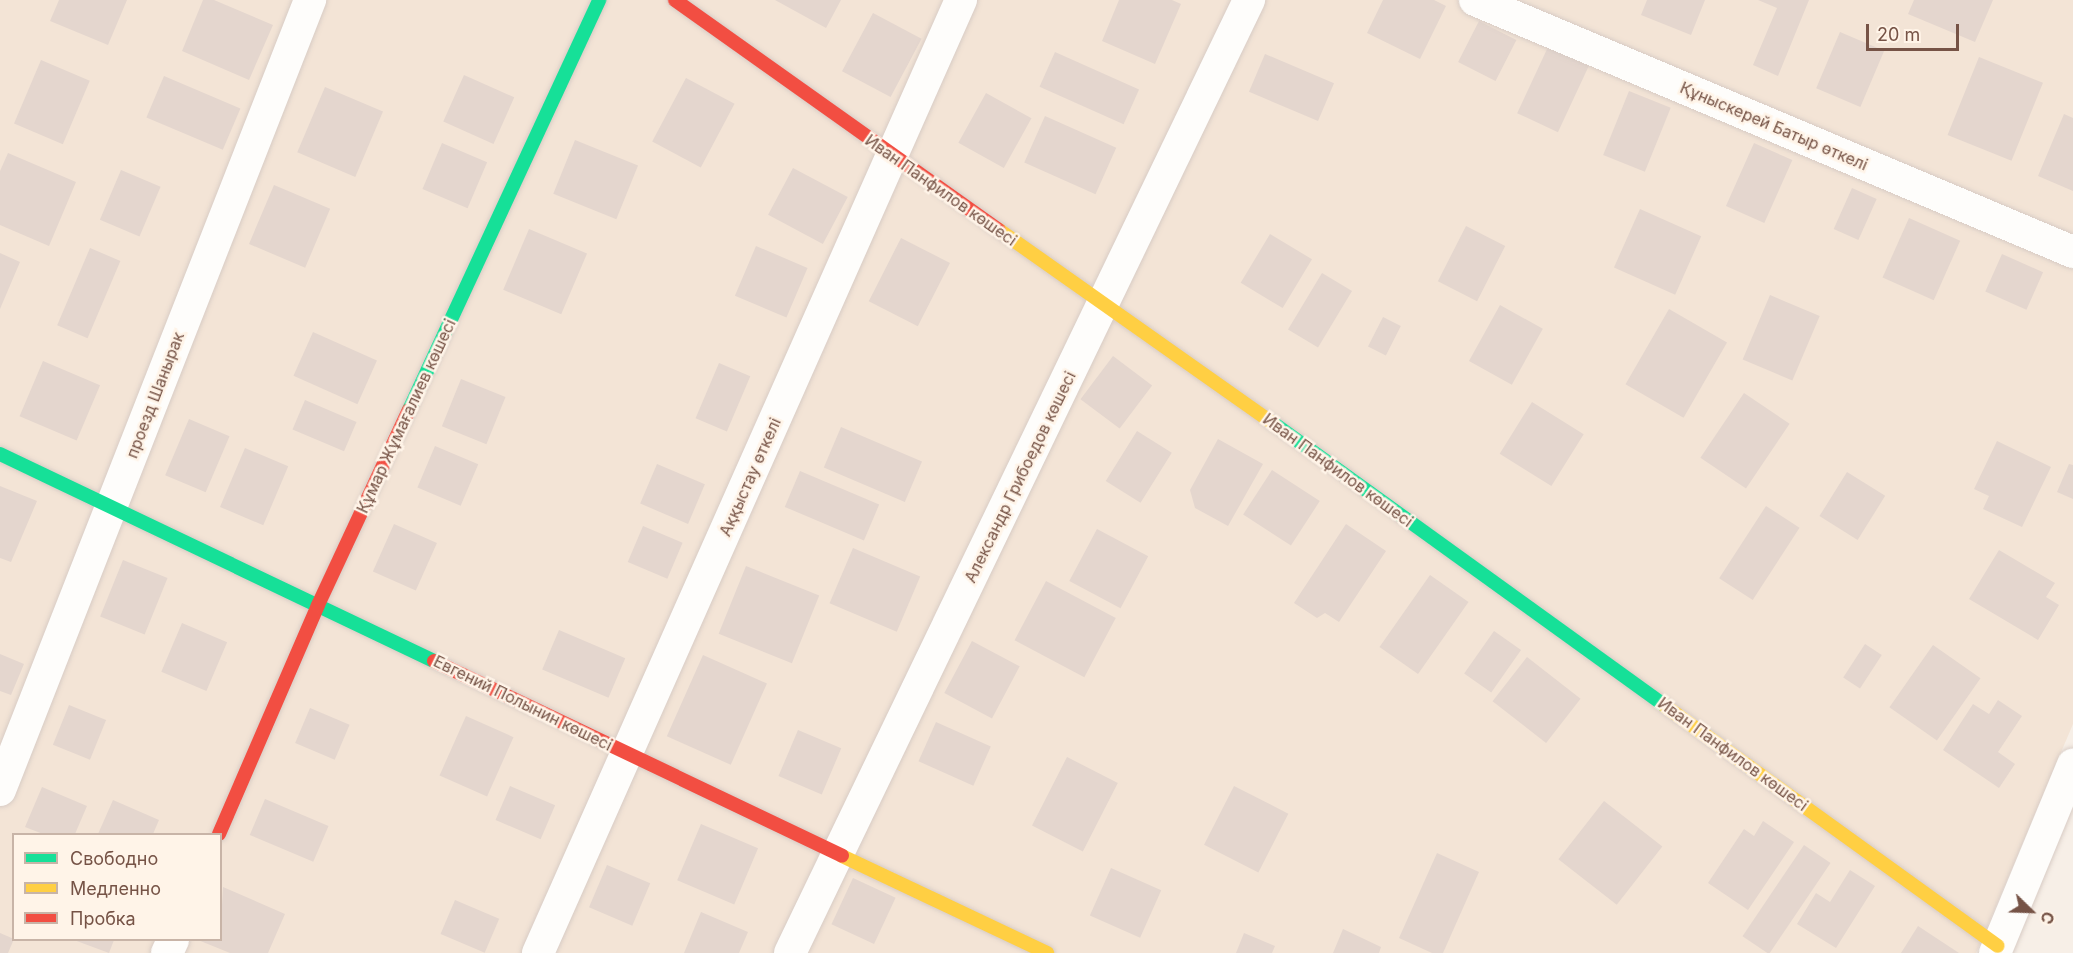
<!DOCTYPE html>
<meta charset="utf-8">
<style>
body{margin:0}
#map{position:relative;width:2073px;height:953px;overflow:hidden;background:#f7efe7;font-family:Inter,sans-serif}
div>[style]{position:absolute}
.residential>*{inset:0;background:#f3e4d6}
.building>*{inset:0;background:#e4d6ce;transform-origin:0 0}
.roads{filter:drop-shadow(0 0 2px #d8ccc5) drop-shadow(0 0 2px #d8ccc5)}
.street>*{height:32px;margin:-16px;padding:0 16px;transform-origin:16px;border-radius:16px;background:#fefdfb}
.fast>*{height:14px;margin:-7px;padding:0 7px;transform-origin:7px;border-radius:7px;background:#16e098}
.slow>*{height:14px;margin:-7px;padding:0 7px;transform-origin:7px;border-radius:7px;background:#ffcf43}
.jam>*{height:14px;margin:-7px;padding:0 7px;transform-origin:7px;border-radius:7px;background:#f24e42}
span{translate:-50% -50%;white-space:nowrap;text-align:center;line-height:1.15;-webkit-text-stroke:5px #fff4e8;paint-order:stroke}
.street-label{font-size:16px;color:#765346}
.legend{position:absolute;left:12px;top:833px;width:210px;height:108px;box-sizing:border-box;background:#fff4e8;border:2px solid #c8b4a7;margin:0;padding:8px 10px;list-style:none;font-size:18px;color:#765346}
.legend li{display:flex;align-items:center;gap:12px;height:30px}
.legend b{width:30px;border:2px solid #c8b4a7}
.north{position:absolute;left:2001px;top:881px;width:60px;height:60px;-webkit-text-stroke:4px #fff4e8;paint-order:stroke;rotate:113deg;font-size:16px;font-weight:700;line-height:24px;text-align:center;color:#765346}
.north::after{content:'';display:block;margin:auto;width:21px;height:27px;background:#765346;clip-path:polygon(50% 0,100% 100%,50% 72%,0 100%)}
.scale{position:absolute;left:1866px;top:24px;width:93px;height:27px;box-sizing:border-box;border:3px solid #765346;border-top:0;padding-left:8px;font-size:18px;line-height:21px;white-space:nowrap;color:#765346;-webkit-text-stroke:4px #fff4e8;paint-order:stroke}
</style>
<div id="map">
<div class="residential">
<div style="clip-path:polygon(evenodd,0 0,2073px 0,2073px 724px,1976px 953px,0 953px,0 0,14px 834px,220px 834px,220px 940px,14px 940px,14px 834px)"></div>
</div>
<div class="building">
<div style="clip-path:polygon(59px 0,127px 0,108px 45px,50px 21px)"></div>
<div style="clip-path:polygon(203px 0,214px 0,273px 25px,249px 80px,182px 51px)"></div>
<div style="clip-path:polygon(775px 0,841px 0,826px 28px)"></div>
<div style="clip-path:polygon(1119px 0,1172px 0,1181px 4px,1155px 64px,1102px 41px)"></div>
<div style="clip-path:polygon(1383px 0,1434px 0,1446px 6px,1420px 59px,1367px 33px)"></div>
<div style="clip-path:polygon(1647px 0,1705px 0,1691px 35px,1641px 15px)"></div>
<div style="clip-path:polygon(1758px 0,1809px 0,1778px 76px,1753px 65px,1777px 8px)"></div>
<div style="clip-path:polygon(1914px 0,1993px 0,1975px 42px,1908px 14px)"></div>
<div style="left:873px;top:13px;width:55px;height:66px;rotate:28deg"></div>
<div style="left:1479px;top:21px;width:42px;height:46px;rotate:27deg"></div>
<div style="left:1840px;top:32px;width:48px;height:61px;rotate:23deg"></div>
<div style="left:1548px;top:47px;width:45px;height:73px;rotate:25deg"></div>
<div style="left:1055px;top:52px;width:92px;height:38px;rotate:24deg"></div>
<div style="left:1265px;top:54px;width:75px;height:41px;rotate:23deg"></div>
<div style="left:1979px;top:57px;width:69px;height:84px;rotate:22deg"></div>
<div style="left:41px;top:60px;width:53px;height:69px;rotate:23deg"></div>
<div style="left:464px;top:75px;width:55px;height:51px;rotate:24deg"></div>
<div style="left:164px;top:76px;width:83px;height:45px;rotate:23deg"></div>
<div style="left:686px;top:78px;width:55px;height:72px;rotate:28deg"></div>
<div style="left:325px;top:87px;width:63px;height:71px;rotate:23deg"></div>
<div style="left:1629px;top:91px;width:45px;height:69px;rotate:22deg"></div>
<div style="left:986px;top:93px;width:52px;height:57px;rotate:29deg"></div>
<div style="clip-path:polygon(2064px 114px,2073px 118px,2073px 191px,2038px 176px)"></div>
<div style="left:1045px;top:116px;width:78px;height:51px;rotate:24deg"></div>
<div style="left:575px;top:140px;width:68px;height:58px;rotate:22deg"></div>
<div style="left:442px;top:143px;width:49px;height:50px;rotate:23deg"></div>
<div style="left:1754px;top:143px;width:42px;height:69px;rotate:24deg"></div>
<div style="clip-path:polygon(8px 153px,76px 182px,49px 246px,0 225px,0 171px)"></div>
<div style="left:793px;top:168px;width:62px;height:53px;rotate:28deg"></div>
<div style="left:121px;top:170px;width:43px;height:54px;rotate:23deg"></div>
<div style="left:274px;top:185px;width:61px;height:64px;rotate:23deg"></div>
<div style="left:1852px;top:188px;width:27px;height:45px;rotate:24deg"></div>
<div style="left:1640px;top:209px;width:67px;height:64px;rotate:24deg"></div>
<div style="left:1909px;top:218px;width:56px;height:65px;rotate:24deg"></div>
<div style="left:1466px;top:226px;width:44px;height:62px;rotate:27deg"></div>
<div style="left:529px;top:229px;width:63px;height:66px;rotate:23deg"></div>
<div style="left:1270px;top:234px;width:49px;height:57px;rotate:31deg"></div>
<div style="left:901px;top:238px;width:55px;height:71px;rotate:27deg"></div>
<div style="left:756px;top:246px;width:56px;height:54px;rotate:23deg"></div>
<div style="left:90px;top:248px;width:33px;height:84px;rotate:23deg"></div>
<div style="clip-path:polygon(0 253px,20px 262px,0 309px)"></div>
<div style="left:2002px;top:254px;width:45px;height:41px;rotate:24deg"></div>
<div style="left:1322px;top:273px;width:35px;height:66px;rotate:31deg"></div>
<div style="left:1770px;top:295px;width:54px;height:70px;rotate:23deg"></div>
<div style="left:1500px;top:305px;width:49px;height:64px;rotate:29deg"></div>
<div style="left:1669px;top:309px;width:67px;height:87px;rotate:30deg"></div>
<div style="left:1383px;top:317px;width:20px;height:33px;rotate:27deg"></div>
<div style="left:313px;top:332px;width:70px;height:48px;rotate:24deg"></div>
<div style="left:1113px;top:356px;width:49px;height:54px;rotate:37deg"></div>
<div style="left:43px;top:361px;width:62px;height:60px;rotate:23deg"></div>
<div style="left:719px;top:363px;width:34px;height:60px;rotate:23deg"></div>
<div style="left:461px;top:379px;width:48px;height:51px;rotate:22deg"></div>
<div style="left:1744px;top:393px;width:55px;height:78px;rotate:34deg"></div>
<div style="left:305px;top:400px;width:56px;height:32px;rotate:23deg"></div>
<div style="left:1532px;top:402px;width:61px;height:61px;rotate:32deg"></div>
<div style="left:189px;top:419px;width:44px;height:61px;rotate:23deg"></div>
<div style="left:841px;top:427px;width:88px;height:44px;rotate:23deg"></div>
<div style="left:1137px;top:431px;width:41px;height:59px;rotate:32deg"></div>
<div style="clip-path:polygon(1218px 439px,1263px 464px,1228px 526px,1195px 508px,1190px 490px)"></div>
<div style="clip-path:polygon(1997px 441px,2051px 467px,2022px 527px,1983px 509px,1989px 496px,1974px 489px)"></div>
<div style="left:435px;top:446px;width:47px;height:45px;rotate:23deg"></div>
<div style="left:245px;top:448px;width:47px;height:64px;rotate:23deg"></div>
<div style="left:657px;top:464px;width:52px;height:43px;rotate:23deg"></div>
<div style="clip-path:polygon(2069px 464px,2073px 465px,2073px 499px,2057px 492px)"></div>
<div style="left:1272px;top:470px;width:57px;height:53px;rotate:33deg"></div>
<div style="left:800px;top:471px;width:86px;height:39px;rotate:23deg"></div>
<div style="left:1847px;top:472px;width:45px;height:52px;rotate:32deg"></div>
<div style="clip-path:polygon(0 486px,37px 501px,11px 562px,0 558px)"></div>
<div style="left:1766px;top:506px;width:40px;height:86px;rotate:33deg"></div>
<div style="left:394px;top:524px;width:47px;height:52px;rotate:24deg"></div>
<div style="clip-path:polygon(1346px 524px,1386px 551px,1339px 622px,1325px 613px,1317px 618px,1294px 603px)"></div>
<div style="left:643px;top:526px;width:43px;height:39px;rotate:23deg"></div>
<div style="left:1097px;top:529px;width:58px;height:59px;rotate:28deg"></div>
<div style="left:853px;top:548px;width:73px;height:60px;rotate:23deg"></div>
<div style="clip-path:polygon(1999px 550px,2055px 583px,2046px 597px,2059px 605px,2038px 640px,1969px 599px)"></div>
<div style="left:123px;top:560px;width:48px;height:61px;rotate:22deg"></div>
<div style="left:746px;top:566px;width:79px;height:73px;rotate:22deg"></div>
<div style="left:1430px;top:575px;width:47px;height:88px;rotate:35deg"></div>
<div style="left:1046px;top:581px;width:79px;height:67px;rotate:28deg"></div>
<div style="left:182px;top:623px;width:49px;height:53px;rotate:23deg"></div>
<div style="left:559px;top:630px;width:72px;height:43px;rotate:23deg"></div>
<div style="left:1494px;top:631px;width:33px;height:52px;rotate:35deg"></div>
<div style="left:972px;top:641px;width:54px;height:59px;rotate:28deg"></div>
<div style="left:1865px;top:644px;width:20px;height:40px;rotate:33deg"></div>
<div style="left:1933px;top:645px;width:58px;height:76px;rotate:35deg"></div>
<div style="clip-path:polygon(0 654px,24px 664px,11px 695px,0 691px)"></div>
<div style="left:703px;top:655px;width:70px;height:89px;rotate:24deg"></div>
<div style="left:1527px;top:657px;width:68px;height:56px;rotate:38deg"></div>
<div style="clip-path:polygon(1998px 700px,2022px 716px,1998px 752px,2015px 764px,1999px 788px,1943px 750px,1973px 704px,1989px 714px)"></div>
<div style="left:69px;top:705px;width:40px;height:43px;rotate:22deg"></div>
<div style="left:310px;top:708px;width:43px;height:38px;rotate:23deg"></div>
<div style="left:466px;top:716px;width:52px;height:65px;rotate:24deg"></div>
<div style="left:936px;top:722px;width:60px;height:43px;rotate:24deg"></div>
<div style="left:798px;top:730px;width:47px;height:50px;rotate:23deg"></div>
<div style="left:1067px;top:757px;width:57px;height:77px;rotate:27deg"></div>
<div style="left:510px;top:786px;width:49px;height:37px;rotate:23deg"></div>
<div style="left:1234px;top:786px;width:61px;height:66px;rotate:27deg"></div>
<div style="clip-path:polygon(42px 787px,87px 806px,75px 834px,43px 834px,25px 827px)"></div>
<div style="left:265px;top:799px;width:69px;height:39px;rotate:23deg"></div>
<div style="clip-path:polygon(113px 800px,159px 820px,153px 834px,98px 834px)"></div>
<div style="left:1604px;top:801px;width:74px;height:74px;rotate:38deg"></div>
<div style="clip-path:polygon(1763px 821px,1794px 842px,1748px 910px,1708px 883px,1744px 829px,1754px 836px)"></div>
<div style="left:701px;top:824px;width:62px;height:61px;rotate:23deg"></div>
<div style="left:1804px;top:845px;width:32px;height:110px;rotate:34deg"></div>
<div style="clip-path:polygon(1437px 853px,1479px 872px,1443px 953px,1432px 953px,1399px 938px)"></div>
<div style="left:607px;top:865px;width:47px;height:46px;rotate:23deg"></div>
<div style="left:1111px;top:868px;width:55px;height:52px;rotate:24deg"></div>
<div style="clip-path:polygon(1850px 870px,1875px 886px,1836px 948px,1797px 924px,1816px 893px,1830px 902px)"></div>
<div style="left:853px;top:878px;width:47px;height:51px;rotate:25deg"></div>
<div style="clip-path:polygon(223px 887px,285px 914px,268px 953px,230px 953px,198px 940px,220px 940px)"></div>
<div style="left:455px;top:900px;width:48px;height:37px;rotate:23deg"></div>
<div style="clip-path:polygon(701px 912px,748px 932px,739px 953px,684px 953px)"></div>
<div style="clip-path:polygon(1918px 926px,1959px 953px,1901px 953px)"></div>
<div style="clip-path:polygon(1343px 929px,1381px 947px,1379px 953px,1333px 953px)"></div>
<div style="clip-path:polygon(0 933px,14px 939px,8px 953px,0 953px)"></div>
<div style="clip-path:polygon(1244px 933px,1275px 946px,1272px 953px,1236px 953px)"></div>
<div style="clip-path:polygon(74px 940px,114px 940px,109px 953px)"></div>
</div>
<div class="roads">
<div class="street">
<div style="left:1475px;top:0;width:649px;rotate:22.85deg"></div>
<div style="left:0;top:790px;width:849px;rotate:-68.57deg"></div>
<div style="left:167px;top:953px;width:14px;rotate:-65deg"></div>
<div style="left:538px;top:953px;width:1043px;rotate:-66.07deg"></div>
<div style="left:790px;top:953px;width:1058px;rotate:-64.28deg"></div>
<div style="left:1995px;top:953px;width:204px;rotate:-67.5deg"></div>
</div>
<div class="fast">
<div style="left:409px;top:410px;width:452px;rotate:-65.1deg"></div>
<div style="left:1273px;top:423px;width:483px;rotate:35.8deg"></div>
<div style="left:0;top:454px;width:481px;rotate:25.5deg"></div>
</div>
<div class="slow">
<div style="left:999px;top:230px;width:335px;rotate:35.2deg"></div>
<div style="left:1665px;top:706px;width:410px;rotate:35.8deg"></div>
<div style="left:842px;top:856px;width:227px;rotate:25.3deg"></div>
</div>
<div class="jam">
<div style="left:675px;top:0;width:397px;rotate:35.4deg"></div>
<div style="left:434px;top:661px;width:452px;rotate:25.5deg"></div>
<div style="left:219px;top:834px;width:249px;rotate:-66.6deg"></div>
<div style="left:318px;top:605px;width:215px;rotate:-65deg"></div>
</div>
</div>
<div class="street-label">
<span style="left:1774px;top:126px;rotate:23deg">Құныскерей Батыр өткелі</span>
<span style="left:941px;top:190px;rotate:35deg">Иван Панфилов көшесі</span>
<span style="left:155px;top:395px;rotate:-69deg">проезд Шанырак</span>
<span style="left:406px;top:416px;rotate:-65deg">Құмар Жұмағалиев көшесі</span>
<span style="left:1338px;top:470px;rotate:36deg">Иван Панфилов көшесі</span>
<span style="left:750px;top:477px;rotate:-66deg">Аққыстау өткелі</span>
<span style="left:1020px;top:477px;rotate:-64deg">Александр Грибоедов көшесі</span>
<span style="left:523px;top:703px;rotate:26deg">Евгений Полынин көшесі</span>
<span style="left:1733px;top:754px;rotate:36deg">Иван Панфилов көшесі</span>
</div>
<ul class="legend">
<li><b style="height:8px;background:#16e098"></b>Свободно</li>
<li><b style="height:8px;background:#ffcf43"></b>Медленно</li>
<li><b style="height:8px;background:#f24e42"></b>Пробка</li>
</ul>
<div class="north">С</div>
<div class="scale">20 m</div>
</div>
